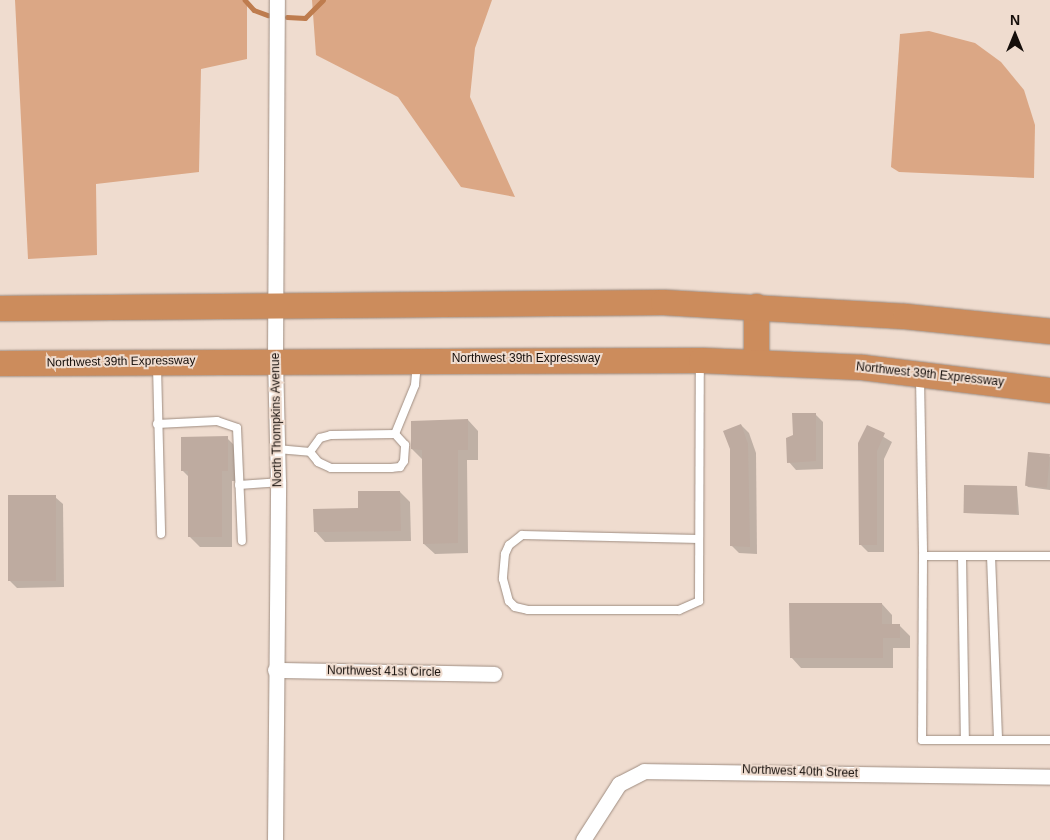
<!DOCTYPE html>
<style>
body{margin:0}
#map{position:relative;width:1050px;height:840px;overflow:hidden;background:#efdccf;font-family:Arial,sans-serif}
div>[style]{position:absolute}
.green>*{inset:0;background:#dba785}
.shadow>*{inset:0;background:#0003}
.stream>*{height:4.5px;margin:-2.25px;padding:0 2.25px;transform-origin:2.25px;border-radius:2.25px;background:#be7c4e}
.building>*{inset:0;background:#beaba0;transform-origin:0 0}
.roads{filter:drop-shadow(0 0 1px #9f8d81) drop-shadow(0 0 1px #9f8d81)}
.service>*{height:8px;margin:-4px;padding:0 4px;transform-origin:4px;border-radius:4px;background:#fff}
.minor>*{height:15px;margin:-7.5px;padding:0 7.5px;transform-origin:7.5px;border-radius:7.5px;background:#fff}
.trunk>*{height:25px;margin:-12.5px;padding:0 12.5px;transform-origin:12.5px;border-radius:12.5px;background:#cc8c5c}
span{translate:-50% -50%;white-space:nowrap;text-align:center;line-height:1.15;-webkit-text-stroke:4px #efdccf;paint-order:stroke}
.street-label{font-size:12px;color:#160f0b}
.north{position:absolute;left:990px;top:10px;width:50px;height:50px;-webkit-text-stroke:4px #efdccf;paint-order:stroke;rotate:0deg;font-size:14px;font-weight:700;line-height:20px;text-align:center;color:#160f0b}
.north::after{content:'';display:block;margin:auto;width:18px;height:22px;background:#160f0b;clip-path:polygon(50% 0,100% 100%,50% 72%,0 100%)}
</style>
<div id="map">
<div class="green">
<div style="clip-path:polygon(15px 0,247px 0,247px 59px,201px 69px,199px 172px,96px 184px,97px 255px,28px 259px)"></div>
<div style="clip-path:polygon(312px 0,492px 0,475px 48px,470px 97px,515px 197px,461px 187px,398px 97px,316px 55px)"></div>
<div style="clip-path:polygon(929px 31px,975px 43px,1001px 62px,1024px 90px,1035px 125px,1034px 178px,899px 172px,891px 167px,900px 34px)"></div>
</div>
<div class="shadow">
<div style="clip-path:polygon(815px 414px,823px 422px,823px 469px,796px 470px,789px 462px,794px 436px)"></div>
<div style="clip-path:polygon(468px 420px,478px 431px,478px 460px,467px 460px,468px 553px,435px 554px,424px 544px,422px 459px,412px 449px)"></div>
<div style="clip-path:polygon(741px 425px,749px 433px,756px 453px,757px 554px,739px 553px,732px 546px)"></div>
<div style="clip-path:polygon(867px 427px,892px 442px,884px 459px,884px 552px,868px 552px,860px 544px)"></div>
<div style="clip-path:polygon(227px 438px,237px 448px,238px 481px,232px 481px,232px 547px,200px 547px,190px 537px,189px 477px,182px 470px)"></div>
<div style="clip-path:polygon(1050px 456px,1050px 490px,1028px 487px,1026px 485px)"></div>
<div style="clip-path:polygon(1017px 487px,1019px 515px,965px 513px)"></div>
<div style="clip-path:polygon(400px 492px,410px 502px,411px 541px,325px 542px,315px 531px)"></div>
<div style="clip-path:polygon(55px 497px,63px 504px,64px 587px,17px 588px,9px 580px)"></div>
<div style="clip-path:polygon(882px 604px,892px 615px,892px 625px,899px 625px,910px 636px,910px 648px,893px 648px,893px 668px,801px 668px,791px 657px)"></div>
</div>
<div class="stream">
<div style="left:245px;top:0;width:13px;rotate:48deg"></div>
<div style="left:254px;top:10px;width:15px;rotate:20deg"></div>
<div style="left:287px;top:17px;width:18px;rotate:3deg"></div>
<div style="left:305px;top:18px;width:25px;rotate:-45deg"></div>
</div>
<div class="building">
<div style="clip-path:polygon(792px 413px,816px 413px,816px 461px,787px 463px,786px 438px,793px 435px)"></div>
<div style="clip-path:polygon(468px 419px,468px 450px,458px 450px,458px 543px,423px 544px,422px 450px,411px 449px,411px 421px)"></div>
<div style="clip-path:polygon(741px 424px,748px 444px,750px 547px,730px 546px,730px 449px,723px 431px)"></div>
<div style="clip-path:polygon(867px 425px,885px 433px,877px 451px,877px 545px,859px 545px,858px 443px)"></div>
<div style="clip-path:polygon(228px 436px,228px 471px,222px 471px,222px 537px,188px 537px,188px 471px,181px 471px,181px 437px)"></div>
<div style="left:1028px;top:452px;width:22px;height:34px;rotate:5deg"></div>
<div style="left:964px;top:485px;width:53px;height:28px;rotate:1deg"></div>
<div style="clip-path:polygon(358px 491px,400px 491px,401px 531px,314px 532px,313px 509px,358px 508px)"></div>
<div style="left:8px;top:495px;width:48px;height:86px"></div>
<div style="clip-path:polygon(789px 603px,882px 603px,882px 624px,900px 624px,900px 638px,883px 638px,883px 658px,790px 658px)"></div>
</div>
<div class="roads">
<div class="service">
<div style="left:157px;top:366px;width:168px;rotate:88.6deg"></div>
<div style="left:920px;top:378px;width:178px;rotate:89deg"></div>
<div style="left:157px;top:424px;width:60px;rotate:-2.9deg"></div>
<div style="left:217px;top:421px;width:21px;rotate:19deg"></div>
<div style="left:237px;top:428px;width:113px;rotate:87.5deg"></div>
<div style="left:395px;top:434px;width:53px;rotate:-67.8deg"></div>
<div style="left:415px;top:385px;width:21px;rotate:-85deg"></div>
<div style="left:277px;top:449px;width:33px;rotate:5deg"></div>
<div style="left:310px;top:452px;width:13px;rotate:51deg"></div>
<div style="left:318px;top:462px;width:14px;rotate:25deg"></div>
<div style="left:331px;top:468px;width:60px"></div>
<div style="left:391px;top:468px;width:9px;rotate:-6deg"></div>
<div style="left:400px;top:467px;width:7px;rotate:-56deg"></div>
<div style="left:404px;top:461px;width:16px;rotate:-86deg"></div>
<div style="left:405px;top:445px;width:15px;rotate:-132deg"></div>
<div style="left:395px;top:434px;width:64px;rotate:179.1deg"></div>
<div style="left:331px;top:435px;width:11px;rotate:165deg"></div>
<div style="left:320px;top:438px;width:17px;rotate:126deg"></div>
<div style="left:239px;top:485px;width:39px;rotate:-4deg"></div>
<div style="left:699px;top:539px;width:177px;rotate:-178.7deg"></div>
<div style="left:522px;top:535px;width:16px;rotate:142deg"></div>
<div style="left:509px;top:545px;width:10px;rotate:114deg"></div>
<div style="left:505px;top:554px;width:25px;rotate:95deg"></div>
<div style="left:503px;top:579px;width:23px;rotate:75deg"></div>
<div style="left:509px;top:601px;width:8px;rotate:45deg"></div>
<div style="left:515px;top:607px;width:13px;rotate:13deg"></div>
<div style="left:528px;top:610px;width:151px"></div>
<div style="left:679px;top:610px;width:22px;rotate:-24deg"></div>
<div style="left:699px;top:601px;width:237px;rotate:-89.8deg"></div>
<div style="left:962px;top:556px;width:184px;rotate:89.1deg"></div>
<div style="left:991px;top:556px;width:184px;rotate:87.8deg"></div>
<div style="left:1050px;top:556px;width:127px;rotate:180deg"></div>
<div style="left:923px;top:556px;width:184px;rotate:90.3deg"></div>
<div style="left:922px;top:740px;width:128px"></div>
</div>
<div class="minor">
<div style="left:275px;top:670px;width:219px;rotate:1deg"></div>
<div style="left:275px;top:840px;width:358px;rotate:-89.5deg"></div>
<div style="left:278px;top:482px;width:122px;rotate:-91.4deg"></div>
<div style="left:275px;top:360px;width:360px;rotate:-89.7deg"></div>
<div style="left:583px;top:840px;width:67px;rotate:-57.3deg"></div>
<div style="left:619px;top:784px;width:28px;rotate:-27deg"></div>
<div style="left:644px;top:771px;width:406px;rotate:0.8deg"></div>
</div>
<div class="trunk">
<div style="left:756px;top:306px;width:55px;rotate:90deg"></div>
<div style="left:0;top:308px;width:663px;rotate:-0.52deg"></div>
<div style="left:663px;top:302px;width:242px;rotate:3.3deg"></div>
<div style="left:905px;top:316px;width:146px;rotate:5.9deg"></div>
<div style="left:0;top:363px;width:701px;rotate:-0.25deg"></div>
<div style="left:701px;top:360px;width:161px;rotate:2.5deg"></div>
<div style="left:862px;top:367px;width:189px;rotate:7deg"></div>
</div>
</div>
<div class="street-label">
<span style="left:526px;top:359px">Northwest 39th Expressway</span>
<span style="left:121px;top:362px;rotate:-1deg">Northwest 39th Expressway</span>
<span style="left:930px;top:375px;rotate:6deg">Northwest 39th Expressway</span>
<span style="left:277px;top:420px;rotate:-91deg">North Thompkins Avenue</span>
<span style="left:384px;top:672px;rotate:1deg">Northwest 41st Circle</span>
<span style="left:800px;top:772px;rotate:2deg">Northwest 40th Street</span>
</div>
<div class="north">N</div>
</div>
